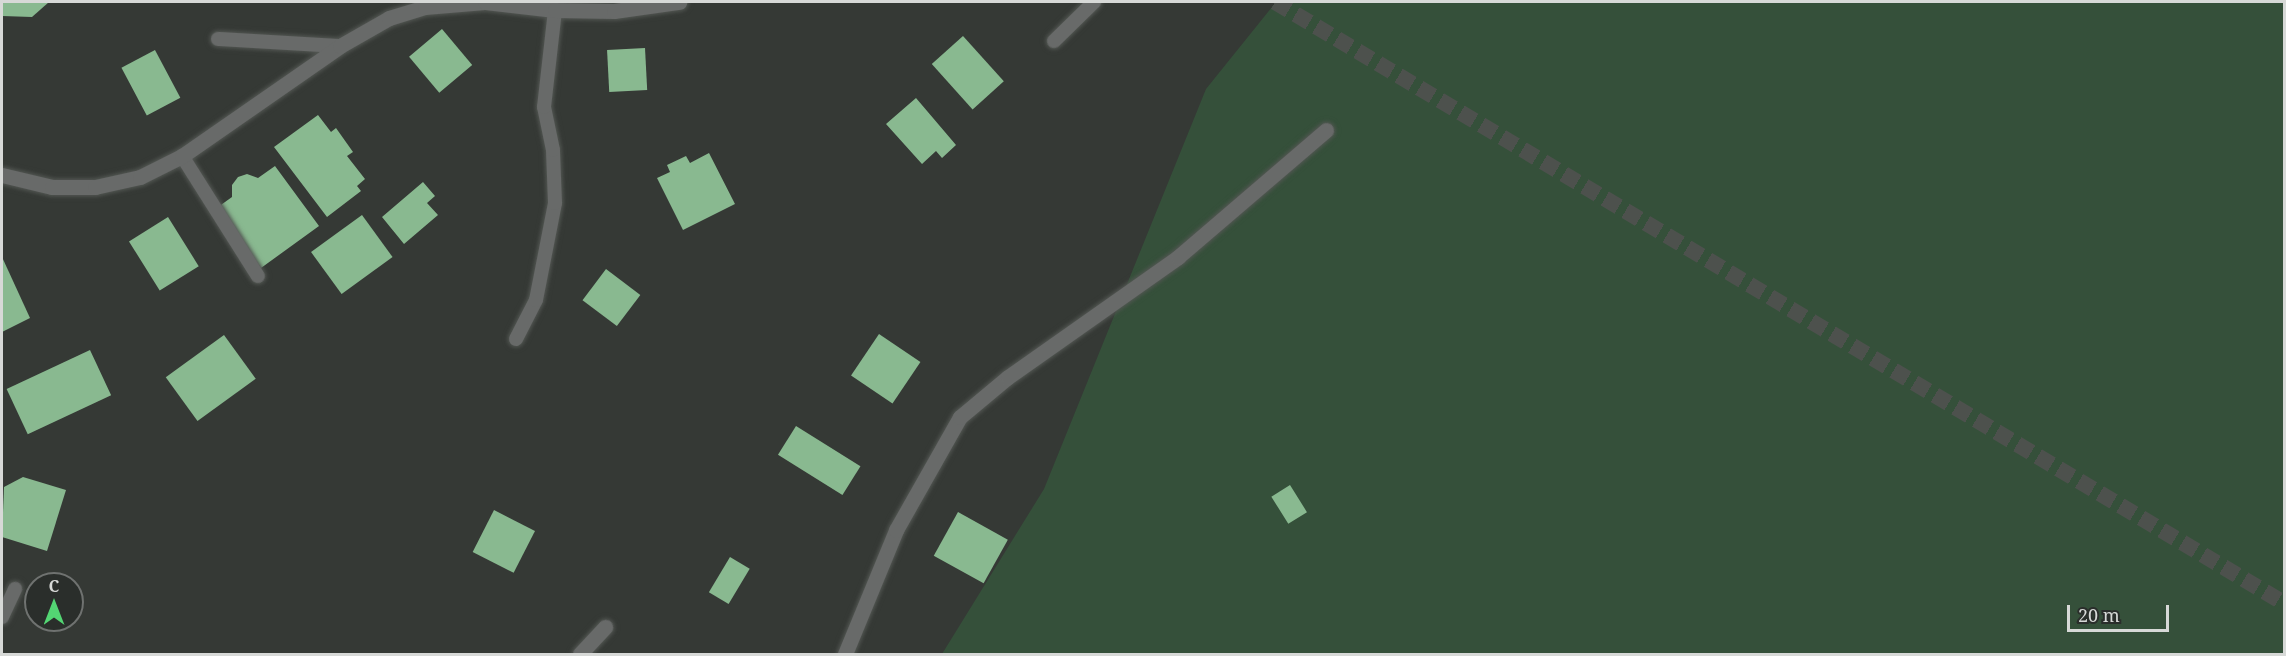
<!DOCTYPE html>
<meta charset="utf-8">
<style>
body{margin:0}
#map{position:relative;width:2286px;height:656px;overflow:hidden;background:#353935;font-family:"Noto Serif",serif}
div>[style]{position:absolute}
.green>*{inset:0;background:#35503a}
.building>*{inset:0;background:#89b990;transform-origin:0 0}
.trunk-tunnel>*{height:16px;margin-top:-8px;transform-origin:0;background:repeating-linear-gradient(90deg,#4d514d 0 16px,transparent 0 24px)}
.roads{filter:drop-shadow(0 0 2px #525652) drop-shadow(0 0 2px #525652)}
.service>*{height:14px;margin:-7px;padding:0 7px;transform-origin:7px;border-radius:7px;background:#686a69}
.minor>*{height:15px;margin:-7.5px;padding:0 7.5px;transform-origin:7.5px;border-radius:7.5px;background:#686a69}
span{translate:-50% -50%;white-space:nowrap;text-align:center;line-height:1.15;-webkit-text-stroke:6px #2a2e2b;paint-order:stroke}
.frame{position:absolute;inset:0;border:3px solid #d7d9d7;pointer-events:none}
.north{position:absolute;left:24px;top:572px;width:60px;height:60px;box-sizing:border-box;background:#2a2e2b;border:2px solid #6f7270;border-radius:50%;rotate:0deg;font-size:16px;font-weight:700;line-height:24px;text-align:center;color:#d7d9d7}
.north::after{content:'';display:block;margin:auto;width:21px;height:27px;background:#53d673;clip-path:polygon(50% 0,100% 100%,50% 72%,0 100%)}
.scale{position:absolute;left:2067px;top:605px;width:102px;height:27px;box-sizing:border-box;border:3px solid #d7d9d7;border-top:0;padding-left:8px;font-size:18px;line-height:21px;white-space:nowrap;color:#d7d9d7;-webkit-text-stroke:4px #2a2e2b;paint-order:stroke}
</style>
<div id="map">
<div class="green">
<div style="clip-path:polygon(1276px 2px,2284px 2px,2284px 654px,942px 654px,1044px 489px,1206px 89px)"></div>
</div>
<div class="building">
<div style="clip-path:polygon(2px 2px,49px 2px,32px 17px,2px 16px)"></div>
<div style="left:442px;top:29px;width:47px;height:43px;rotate:50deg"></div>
<div style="left:963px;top:36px;width:61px;height:42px;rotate:48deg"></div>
<div style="left:645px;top:48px;width:42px;height:38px;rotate:87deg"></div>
<div style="left:155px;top:50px;width:54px;height:38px;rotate:62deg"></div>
<div style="clip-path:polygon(916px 98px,956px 145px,942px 158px,936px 151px,922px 164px,886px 124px)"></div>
<div style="clip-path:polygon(318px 115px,331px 132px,336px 128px,353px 152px,347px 156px,365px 179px,357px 186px,361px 191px,327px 217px,274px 147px)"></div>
<div style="clip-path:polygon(709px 153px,735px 204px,683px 230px,657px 178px,670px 172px,667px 165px,686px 156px,690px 163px)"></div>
<div style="clip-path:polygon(275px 166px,319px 226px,261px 268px,218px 207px,232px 197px,232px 185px,238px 177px,247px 174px,258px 178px)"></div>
<div style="clip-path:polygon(423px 182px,435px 196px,427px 203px,438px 215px,404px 244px,382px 217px)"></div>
<div style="left:362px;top:215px;width:52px;height:63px;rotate:54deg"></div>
<div style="left:168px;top:217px;width:58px;height:46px;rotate:58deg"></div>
<div style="clip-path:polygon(2px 257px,30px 318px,2px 332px)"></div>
<div style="left:606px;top:269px;width:43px;height:39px;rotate:37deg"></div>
<div style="left:879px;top:334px;width:50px;height:50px;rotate:34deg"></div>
<div style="left:224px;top:335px;width:54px;height:72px;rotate:54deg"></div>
<div style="left:90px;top:350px;width:50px;height:92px;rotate:65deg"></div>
<div style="left:796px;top:426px;width:76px;height:34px;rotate:32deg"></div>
<div style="clip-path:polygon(23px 477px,66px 490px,47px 551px,2px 537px,4px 487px)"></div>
<div style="left:1290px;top:485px;width:32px;height:22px;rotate:58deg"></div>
<div style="left:494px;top:510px;width:46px;height:47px;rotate:27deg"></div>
<div style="left:958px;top:512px;width:57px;height:50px;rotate:29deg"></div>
<div style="left:730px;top:557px;width:23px;height:41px;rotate:31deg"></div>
</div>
<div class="trunk-tunnel">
<div style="left:1275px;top:2px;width:1174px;rotate:30.78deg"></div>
</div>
<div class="roads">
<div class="service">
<div style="left:218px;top:39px;width:122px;rotate:3.3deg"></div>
<div style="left:1054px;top:41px;width:56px;rotate:-44.3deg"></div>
<div style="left:182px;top:156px;width:142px;rotate:57.7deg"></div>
<div style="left:516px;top:339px;width:44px;rotate:-62.9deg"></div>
<div style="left:536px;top:300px;width:99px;rotate:-78.9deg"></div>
<div style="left:555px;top:203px;width:53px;rotate:-92.2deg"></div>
<div style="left:553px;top:150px;width:44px;rotate:-101.8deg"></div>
<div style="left:544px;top:107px;width:98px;rotate:-83.5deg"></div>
<div style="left:2px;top:617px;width:31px;rotate:-65deg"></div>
</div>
<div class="minor">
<div style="left:2px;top:175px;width:51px;rotate:13.5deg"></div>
<div style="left:52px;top:187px;width:43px"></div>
<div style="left:95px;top:187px;width:46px;rotate:-12.5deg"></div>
<div style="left:140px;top:177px;width:47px;rotate:-26.6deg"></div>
<div style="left:182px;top:156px;width:193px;rotate:-34.8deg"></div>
<div style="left:340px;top:46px;width:56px;rotate:-29.7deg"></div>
<div style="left:389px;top:18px;width:38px;rotate:-17deg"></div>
<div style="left:425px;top:7px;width:60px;rotate:-4.8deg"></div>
<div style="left:485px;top:2px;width:70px;rotate:6.5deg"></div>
<div style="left:555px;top:10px;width:59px;rotate:1deg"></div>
<div style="left:614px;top:11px;width:66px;rotate:-7.9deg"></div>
<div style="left:580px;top:654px;width:37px;rotate:-47deg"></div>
<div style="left:845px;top:654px;width:134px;rotate:-67.6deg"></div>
<div style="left:896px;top:530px;width:130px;rotate:-60.5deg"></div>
<div style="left:960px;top:417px;width:62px;rotate:-39.8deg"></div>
<div style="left:1008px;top:377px;width:208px;rotate:-35.2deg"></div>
<div style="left:1178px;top:257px;width:195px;rotate:-40.6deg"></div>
</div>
</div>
<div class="frame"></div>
<div class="north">С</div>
<div class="scale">20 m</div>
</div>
